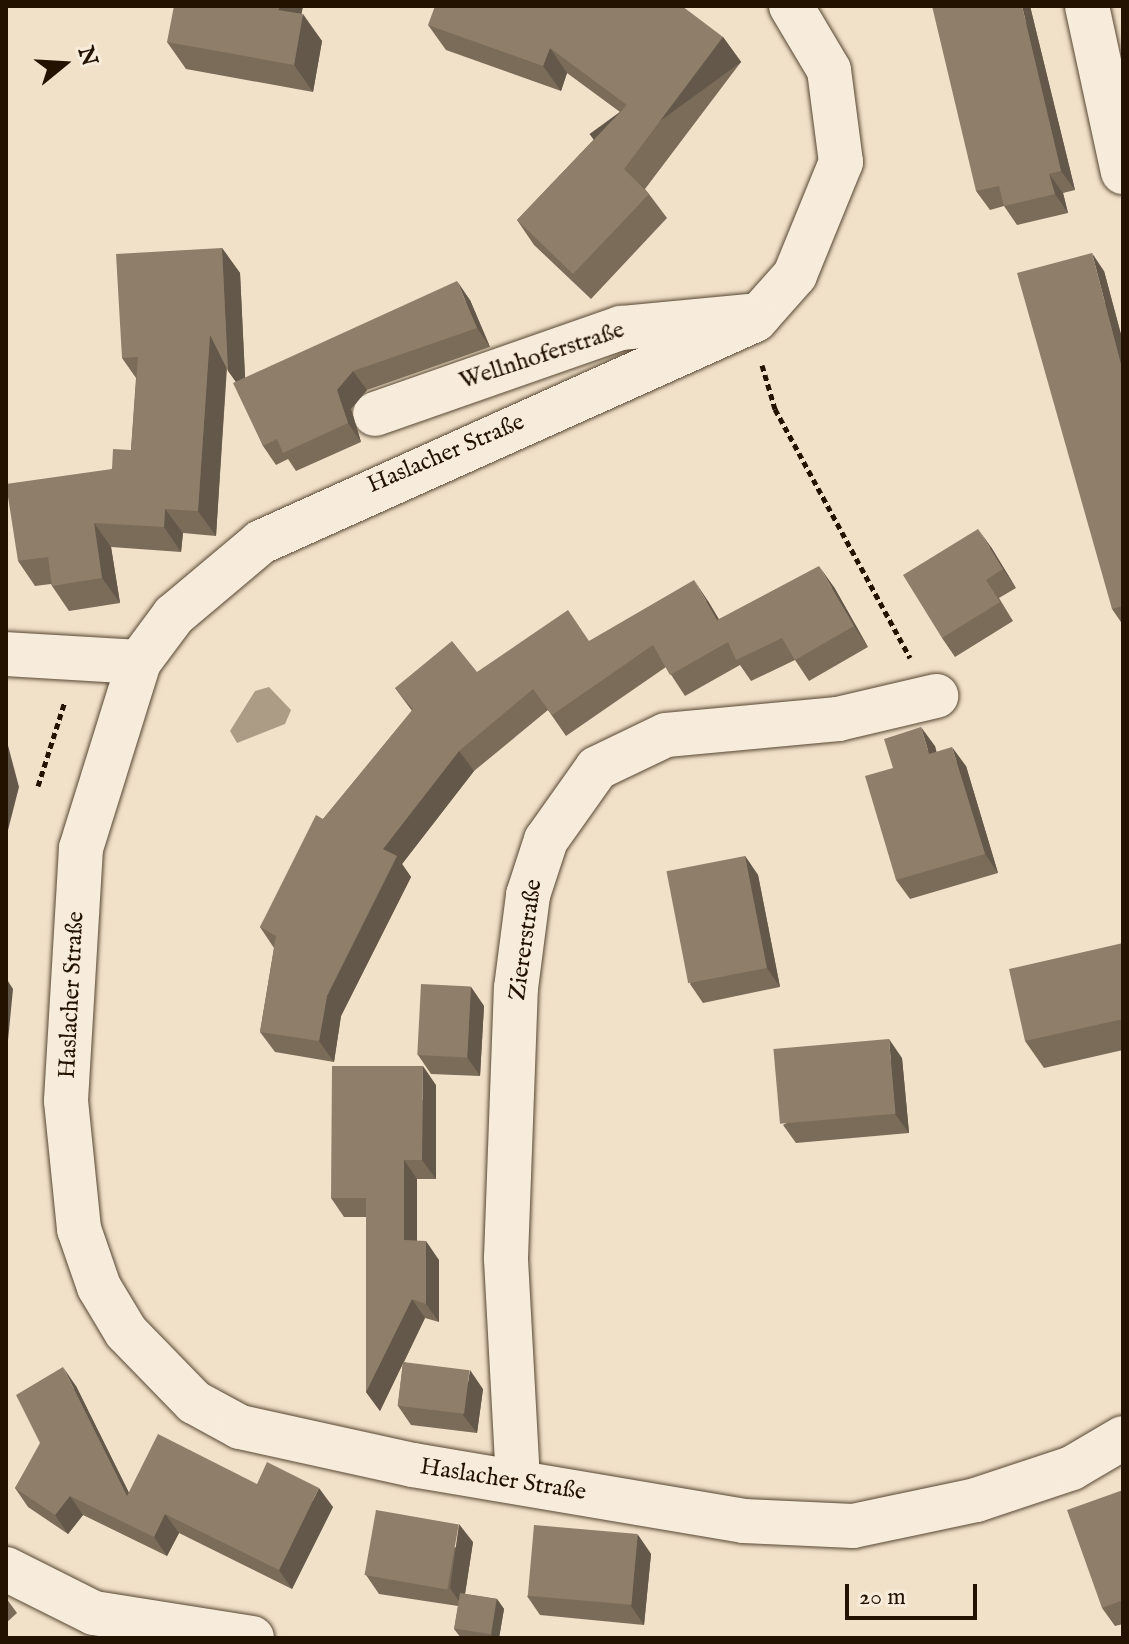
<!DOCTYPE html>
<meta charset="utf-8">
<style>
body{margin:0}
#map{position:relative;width:1129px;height:1644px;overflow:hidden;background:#f2e1c9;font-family:"IM FELL English",serif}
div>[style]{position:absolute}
.water>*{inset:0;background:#ac9b85}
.path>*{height:5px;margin-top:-2.5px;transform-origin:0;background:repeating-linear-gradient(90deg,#231200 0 6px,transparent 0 10px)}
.roads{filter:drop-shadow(0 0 2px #574632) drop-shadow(0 0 2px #574632)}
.street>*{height:44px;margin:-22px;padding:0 22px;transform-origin:22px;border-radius:22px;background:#f7ecdc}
.secondary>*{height:44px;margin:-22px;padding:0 22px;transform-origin:22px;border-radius:22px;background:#f7ecdc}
.wall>*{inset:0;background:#7b6c5a}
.shaded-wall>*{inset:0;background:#64584a;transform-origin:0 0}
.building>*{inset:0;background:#8f7e69;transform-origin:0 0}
span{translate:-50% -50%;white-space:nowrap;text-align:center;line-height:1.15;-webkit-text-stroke:6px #f7ecdc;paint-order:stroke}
.street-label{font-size:24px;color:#231200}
.frame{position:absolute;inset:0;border:8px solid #231200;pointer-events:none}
.north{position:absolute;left:24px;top:24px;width:80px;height:80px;-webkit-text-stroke:6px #f7ecdc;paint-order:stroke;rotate:72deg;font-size:22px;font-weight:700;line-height:32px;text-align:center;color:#231200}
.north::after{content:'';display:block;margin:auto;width:28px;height:36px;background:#231200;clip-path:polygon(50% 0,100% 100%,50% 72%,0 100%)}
.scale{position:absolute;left:845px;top:1584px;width:132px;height:36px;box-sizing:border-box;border:4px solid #231200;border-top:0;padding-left:10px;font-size:24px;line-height:28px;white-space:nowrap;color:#231200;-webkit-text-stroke:6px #f7ecdc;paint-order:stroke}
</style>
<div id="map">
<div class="water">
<div style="clip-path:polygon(269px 687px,291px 710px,285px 724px,237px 743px,230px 731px,255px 691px)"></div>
</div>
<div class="path">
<div style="left:762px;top:365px;width:46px;rotate:73.5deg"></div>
<div style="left:775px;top:409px;width:283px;rotate:61.5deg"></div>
<div style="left:38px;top:786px;width:89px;rotate:-72.4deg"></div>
</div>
<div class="roads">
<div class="street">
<div style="left:1087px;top:6px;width:170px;rotate:77.8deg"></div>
<div style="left:375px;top:414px;width:261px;rotate:-19.3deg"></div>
<div style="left:621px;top:328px;width:139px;rotate:-5.4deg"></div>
<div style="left:6px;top:654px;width:133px;rotate:3.4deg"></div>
<div style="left:518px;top:1481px;width:223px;rotate:-93.1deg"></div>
<div style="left:506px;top:1258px;width:270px;rotate:-87.9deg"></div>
<div style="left:516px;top:988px;width:94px;rotate:-82.6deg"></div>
<div style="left:528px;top:895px;width:58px;rotate:-71.9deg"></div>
<div style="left:546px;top:840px;width:88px;rotate:-54.7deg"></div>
<div style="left:597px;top:768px;width:76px;rotate:-25.6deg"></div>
<div style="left:666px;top:735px;width:173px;rotate:-5.3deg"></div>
<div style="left:838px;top:719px;width:101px;rotate:-13.2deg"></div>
<div style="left:6px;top:1569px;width:98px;rotate:26.6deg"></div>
<div style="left:94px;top:1613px;width:160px;rotate:9deg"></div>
</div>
<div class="secondary">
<div style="left:791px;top:6px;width:74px;rotate:59.3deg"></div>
<div style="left:829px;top:70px;width:93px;rotate:82.6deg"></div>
<div style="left:841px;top:162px;width:122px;rotate:112.2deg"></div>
<div style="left:795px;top:275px;width:60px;rotate:131.6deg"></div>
<div style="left:755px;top:320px;width:542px;rotate:155.8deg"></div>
<div style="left:261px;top:542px;width:114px;rotate:140deg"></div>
<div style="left:174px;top:615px;width:59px;rotate:126.7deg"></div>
<div style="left:139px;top:662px;width:195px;rotate:107.3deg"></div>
<div style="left:81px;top:848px;width:253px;rotate:93.4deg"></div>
<div style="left:66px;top:1101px;width:129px;rotate:84.2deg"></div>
<div style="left:79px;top:1229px;width:61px;rotate:71deg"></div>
<div style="left:99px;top:1287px;width:52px;rotate:59deg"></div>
<div style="left:126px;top:1332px;width:98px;rotate:45.8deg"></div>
<div style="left:194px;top:1402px;width:52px;rotate:28.5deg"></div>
<div style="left:240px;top:1427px;width:177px;rotate:12.4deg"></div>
<div style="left:413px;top:1465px;width:336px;rotate:9.6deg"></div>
<div style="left:744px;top:1521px;width:109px;rotate:2.6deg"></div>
<div style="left:853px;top:1526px;width:126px;rotate:-11.9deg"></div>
<div style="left:976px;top:1500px;width:101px;rotate:-18.4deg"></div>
<div style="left:1072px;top:1468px;width:59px;rotate:-30.5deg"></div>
</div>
</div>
<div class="wall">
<div style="clip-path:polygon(303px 6px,301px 14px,322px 41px,313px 92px,186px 69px,167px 42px)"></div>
<div style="clip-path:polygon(1030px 6px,1075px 190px,1063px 193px,1068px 213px,1017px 225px,1004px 206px,990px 210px,976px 191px)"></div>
<div style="clip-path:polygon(428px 25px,723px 37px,741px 62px,645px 189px,649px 194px,667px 218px,591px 299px,534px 245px,517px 220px,620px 112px,567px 73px,561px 91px,446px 50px)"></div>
<div style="clip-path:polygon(222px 248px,240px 273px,245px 378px,470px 300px,490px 347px,367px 390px,351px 409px,361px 442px,296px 471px,288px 459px,276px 465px,263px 446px,236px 382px,227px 368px,216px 536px,183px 533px,181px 552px,111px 547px,120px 603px,69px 611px,52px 586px,51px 584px,35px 586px,18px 561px,131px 450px,136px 378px,122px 358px)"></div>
<div style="clip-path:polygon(1104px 271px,1123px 342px,1123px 625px,1112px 609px)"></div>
<div style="clip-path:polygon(991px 547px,1016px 588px,999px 598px,1013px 621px,955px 657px,942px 638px)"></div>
<div style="clip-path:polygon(834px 587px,868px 647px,809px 681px,795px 660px,751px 681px,740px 665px,685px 696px,666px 667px,566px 736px,548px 710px,474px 771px,402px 864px,411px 877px,341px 1016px,334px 1062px,275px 1052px,260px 1032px,274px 948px,260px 927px,323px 819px,412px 711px,395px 688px,477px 672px,589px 641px,708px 601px,719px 620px)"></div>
<div style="clip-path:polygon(935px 746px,936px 752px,966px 766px,998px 873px,910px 899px,896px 880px,893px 768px)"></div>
<div style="clip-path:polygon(745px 856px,758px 875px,780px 987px,703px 1003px,690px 984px)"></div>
<div style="clip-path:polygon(1123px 943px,1123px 1050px,1044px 1068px,1025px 1041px)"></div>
<div style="clip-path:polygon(471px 987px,484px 1006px,480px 1076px,431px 1074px,418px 1055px)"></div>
<div style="clip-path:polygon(902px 1058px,909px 1133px,796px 1143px,783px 1125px)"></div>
<div style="clip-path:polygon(436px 1085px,436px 1179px,417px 1179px,417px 1241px,439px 1260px,439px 1322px,425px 1318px,404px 1362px,483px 1389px,477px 1433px,411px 1425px,398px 1406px,403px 1363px,380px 1411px,366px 1392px,366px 1217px,344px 1217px,331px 1198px)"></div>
<div style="clip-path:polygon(76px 1386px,129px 1493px,257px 1484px,333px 1507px,292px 1589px,179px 1533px,167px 1556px,83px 1515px,68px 1534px,28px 1507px,15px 1488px)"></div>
<div style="clip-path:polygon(1123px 1490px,1123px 1624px,1115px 1626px,1102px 1608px)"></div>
<div style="clip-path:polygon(638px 1535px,651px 1554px,644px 1625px,540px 1615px,527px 1596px)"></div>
<div style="clip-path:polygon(473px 1542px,465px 1594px,497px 1599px,504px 1609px,499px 1638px,461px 1638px,454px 1629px,458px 1606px,379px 1594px,366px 1575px)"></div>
<div style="clip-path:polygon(6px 1598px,17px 1613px,6px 1623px)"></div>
</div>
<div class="shaded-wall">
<div style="clip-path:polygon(279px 6px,303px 6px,297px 37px,278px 10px)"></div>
<div style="clip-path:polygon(1022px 6px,1030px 6px,1075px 190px,1061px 171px)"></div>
<div style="clip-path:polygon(303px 14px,322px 41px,313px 92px,294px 65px)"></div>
<div style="left:723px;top:37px;width:31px;height:165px;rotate:54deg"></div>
<div style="clip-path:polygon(550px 48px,567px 73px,561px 91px,543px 66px)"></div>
<div style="clip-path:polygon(1049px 174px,1063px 193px,1068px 213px,1055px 194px)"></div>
<div style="clip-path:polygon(222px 248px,240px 273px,246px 396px,228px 371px)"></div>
<div style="clip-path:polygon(1092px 253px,1104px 271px,1123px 342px,1123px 372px)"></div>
<div style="clip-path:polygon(457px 281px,470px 300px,490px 347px,477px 328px)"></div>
<div style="clip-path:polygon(210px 335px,227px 360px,216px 536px,198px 511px)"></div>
<div style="clip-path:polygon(353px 371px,367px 390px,351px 409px,361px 442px,348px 423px,337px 390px)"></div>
<div style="clip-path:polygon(165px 509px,183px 533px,181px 552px,164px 527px)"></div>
<div style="clip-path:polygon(94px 523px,111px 547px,120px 603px,102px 578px)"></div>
<div style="clip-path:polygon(978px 529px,991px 547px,1016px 588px,1003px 569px)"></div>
<div style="clip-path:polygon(819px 566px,834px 587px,868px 647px,854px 626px)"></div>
<div style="clip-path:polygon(694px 580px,708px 601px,732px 641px,717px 620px)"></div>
<div style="clip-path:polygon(921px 727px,935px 746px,942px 773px,929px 754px)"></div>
<div style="clip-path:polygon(6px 738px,19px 787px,6px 838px)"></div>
<div style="clip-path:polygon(952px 747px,966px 766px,998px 873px,985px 854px)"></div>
<div style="clip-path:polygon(459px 751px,474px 771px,402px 864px,411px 877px,341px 1016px,334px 1062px,319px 1041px,327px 996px,383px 849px)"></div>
<div style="clip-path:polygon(745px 856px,758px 875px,780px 987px,767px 968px)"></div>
<div style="clip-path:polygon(6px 978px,13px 989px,6px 1061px)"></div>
<div style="clip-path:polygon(471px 987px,484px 1006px,480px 1076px,467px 1057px)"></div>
<div style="clip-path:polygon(889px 1039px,902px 1058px,909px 1133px,895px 1114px)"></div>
<div style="clip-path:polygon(423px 1066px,436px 1085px,436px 1179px,422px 1160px)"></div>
<div style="clip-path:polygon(404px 1160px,417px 1179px,417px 1259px,404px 1240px)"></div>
<div style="clip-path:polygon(426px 1241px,439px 1260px,439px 1322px,426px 1304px)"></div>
<div style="clip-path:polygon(412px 1299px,425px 1318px,380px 1411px,366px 1392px)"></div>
<div style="clip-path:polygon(63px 1367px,76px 1386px,140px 1515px,127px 1496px)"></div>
<div style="clip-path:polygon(470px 1370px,483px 1389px,477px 1433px,463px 1415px)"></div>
<div style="clip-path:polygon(319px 1488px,333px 1507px,292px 1589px,279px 1570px)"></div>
<div style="clip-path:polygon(70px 1496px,83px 1515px,68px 1534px,55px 1515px)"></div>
<div style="clip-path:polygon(165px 1514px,179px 1533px,167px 1556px,154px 1537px)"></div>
<div style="clip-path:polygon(459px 1524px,473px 1542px,463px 1607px,450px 1588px)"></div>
<div style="clip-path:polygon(638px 1535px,651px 1554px,644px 1625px,631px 1606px)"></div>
<div style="clip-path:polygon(497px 1599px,504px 1609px,499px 1638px,494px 1638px,491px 1635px)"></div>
</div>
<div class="building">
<div style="clip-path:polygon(174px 6px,279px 6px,278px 10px,303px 14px,294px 65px,167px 42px)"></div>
<div style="clip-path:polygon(435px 6px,682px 6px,723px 37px,624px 169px,649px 194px,573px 274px,517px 220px,627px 105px,550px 48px,543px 66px,428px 25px)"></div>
<div style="clip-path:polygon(932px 6px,1022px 6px,1061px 171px,1049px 174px,1055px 194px,1004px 206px,999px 186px,976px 191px)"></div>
<div style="clip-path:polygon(222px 248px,228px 371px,210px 335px,198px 511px,165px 509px,164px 527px,94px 523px,102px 578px,52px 586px,48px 557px,18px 561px,6px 484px,112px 469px,113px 449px,131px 450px,138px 357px,122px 358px,116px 254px)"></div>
<div style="clip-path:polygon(1092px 253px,1123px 372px,1123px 606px,1112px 609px,1017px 273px)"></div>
<div style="clip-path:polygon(457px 281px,477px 328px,353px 371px,337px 390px,348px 423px,283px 453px,277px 439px,263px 446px,233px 383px)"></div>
<div style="clip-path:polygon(978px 529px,1003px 569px,986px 580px,1000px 602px,942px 638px,903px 575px)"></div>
<div style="clip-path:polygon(819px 566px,854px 626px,795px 660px,782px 638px,736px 660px,728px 642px,670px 675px,653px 645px,552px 715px,533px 689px,459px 751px,383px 849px,397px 856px,327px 996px,319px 1041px,260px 1032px,276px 936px,260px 927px,316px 815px,323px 819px,413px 709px,395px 688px,452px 641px,477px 672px,568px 610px,589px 641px,694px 580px,717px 620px)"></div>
<div style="clip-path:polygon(921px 727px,929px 754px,952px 747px,985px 854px,896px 880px,865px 776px,893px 768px,884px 739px)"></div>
<div style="left:745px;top:856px;width:114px;height:80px;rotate:79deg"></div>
<div style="clip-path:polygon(1123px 943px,1123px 1019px,1025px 1041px,1009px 969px)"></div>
<div style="left:421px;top:984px;width:50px;height:71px;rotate:3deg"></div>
<div style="left:889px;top:1039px;width:75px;height:116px;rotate:85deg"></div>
<div style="clip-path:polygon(332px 1066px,423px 1066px,422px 1160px,404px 1160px,404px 1240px,426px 1241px,426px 1304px,412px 1299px,366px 1392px,366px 1198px,331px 1198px)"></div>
<div style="left:403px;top:1362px;width:67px;height:44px;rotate:7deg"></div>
<div style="clip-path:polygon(63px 1367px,127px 1496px,158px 1434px,257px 1484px,267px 1462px,319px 1488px,279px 1570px,165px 1514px,154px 1537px,70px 1496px,55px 1515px,15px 1488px,40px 1443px,16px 1395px)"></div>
<div style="clip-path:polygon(1123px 1490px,1123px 1600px,1102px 1608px,1067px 1510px)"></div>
<div style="left:376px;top:1510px;width:84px;height:66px;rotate:10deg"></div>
<div style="left:534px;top:1525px;width:104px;height:71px;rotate:5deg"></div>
<div style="left:460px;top:1593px;width:37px;height:36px;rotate:9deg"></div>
</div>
<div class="street-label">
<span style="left:542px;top:356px;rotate:-18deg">Wellnhoferstraße</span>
<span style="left:446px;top:454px;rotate:-23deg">Haslacher Straße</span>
<span style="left:526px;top:940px;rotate:-82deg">Ziererstraße</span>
<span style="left:72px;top:995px;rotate:-87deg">Haslacher Straße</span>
<span style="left:503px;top:1480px;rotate:9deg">Haslacher Straße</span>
</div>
<div class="frame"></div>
<div class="north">N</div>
<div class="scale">20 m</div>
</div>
